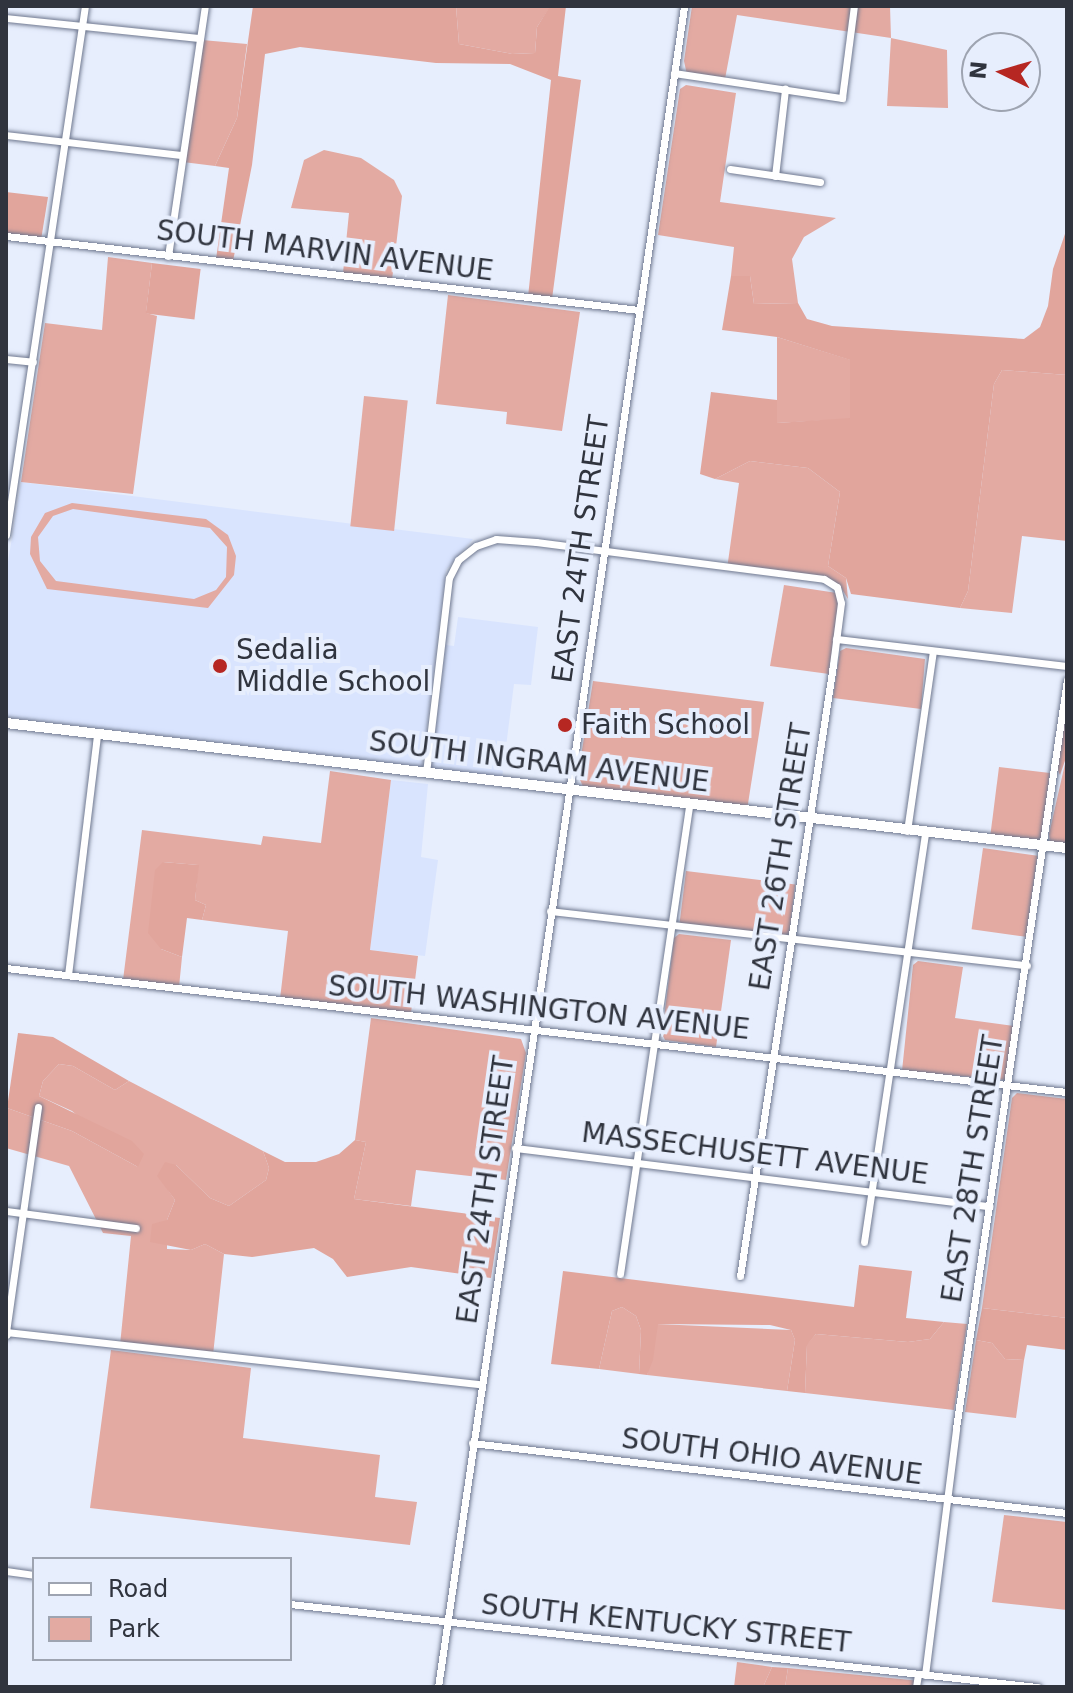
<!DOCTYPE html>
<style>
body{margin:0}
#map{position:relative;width:1073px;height:1693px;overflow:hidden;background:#e7eefd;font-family:"DejaVu Sans",sans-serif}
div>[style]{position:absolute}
.built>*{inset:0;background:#d9e4fe}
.green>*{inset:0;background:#e3aaa2;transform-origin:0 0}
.forest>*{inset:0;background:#e1a59c;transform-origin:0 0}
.roads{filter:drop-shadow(0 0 2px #6f788f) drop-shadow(0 0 2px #6f788f)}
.minor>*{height:7px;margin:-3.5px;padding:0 3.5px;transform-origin:3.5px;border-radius:3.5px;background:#fff}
.tertiary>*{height:9px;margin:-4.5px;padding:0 4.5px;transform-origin:4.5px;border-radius:4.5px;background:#fff}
.secondary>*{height:10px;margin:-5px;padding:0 5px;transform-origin:5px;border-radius:5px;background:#fff}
.dots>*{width:22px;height:22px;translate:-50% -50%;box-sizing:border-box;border:4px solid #e7eefd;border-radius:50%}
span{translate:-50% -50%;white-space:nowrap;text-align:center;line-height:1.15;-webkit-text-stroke:8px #e7eefd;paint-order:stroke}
.street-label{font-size:28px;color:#30343e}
.poi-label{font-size:28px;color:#30343e}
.left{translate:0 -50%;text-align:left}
.frame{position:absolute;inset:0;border:8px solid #30343e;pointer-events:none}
.legend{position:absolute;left:32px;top:1557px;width:260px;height:104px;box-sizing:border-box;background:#e7eefd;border:2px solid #9ea4b1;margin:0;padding:10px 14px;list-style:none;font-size:24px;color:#30343e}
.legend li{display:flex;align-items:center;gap:16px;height:40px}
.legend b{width:40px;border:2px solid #9ea4b1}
.north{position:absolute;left:961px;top:32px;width:80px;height:80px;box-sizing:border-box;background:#e7eefd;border:2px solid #9ea4b1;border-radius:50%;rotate:275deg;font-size:22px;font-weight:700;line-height:32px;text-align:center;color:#30343e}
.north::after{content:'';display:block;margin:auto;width:28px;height:36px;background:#b62722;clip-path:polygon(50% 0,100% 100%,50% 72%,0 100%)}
</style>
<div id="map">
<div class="built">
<div style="clip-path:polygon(21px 482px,473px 539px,446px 570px,422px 767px,6px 717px,6px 574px)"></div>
<div style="clip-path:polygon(458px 617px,538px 627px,531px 685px,514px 684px,502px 778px,431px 769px,446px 645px,454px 646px)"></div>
<div style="clip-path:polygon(391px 780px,428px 784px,421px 857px,438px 860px,425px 956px,370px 950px)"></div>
</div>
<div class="green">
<div style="clip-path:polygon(456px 6px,564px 6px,550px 7px,537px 27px,535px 53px,512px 54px,459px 44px)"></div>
<div style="clip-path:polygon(692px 6px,890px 6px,891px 38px,947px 50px,948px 108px,887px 106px,891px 38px,737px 15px,725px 79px,687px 75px,684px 61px)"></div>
<div style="clip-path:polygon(202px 40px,247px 44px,237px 118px,215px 166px,183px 162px)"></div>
<div style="clip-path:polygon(686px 85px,736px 93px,720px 202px,836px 218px,804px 237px,792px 259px,798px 303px,754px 304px,750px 276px,731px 276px,734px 247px,658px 235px,680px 89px)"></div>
<div style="clip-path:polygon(324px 150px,361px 158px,394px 180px,402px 196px,392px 280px,343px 273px,349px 213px,291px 208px,304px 160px)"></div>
<div style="clip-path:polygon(108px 257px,152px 263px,146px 313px,157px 316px,133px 494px,21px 482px,45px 323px,102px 330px)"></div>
<div style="clip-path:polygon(448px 295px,580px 312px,562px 431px,506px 424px,507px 412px,436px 404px)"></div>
<div style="clip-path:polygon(777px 337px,851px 360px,850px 419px,777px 423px)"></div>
<div style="clip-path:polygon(1002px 370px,1067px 375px,1067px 541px,1022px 536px,1012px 613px,960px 608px,968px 591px,994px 384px)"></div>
<div style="left:364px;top:396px;width:44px;height:131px;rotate:6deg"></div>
<div style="clip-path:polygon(750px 461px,808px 468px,840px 492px,828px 566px,846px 578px,848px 599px,840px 586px,827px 580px,727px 569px,739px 483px,715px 479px)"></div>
<div style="clip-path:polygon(evenodd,72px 503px,206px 519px,228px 535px,236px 556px,234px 575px,208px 608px,47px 589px,30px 554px,31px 537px,45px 513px,72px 503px,73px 509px,210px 528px,227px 547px,226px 577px,216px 590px,194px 599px,56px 581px,40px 561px,38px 537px,53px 516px,73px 509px)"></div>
<div style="clip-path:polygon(784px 585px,837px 593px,840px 602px,829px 674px,770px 666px)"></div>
<div style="clip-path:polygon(846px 648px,925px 659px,921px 709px,833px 698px,840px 651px)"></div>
<div style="clip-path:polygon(593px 681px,764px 702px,747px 810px,584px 789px,578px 775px)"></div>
<div style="clip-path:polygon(1067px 755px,1067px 846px,1050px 842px,1049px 834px)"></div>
<div style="clip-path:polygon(999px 767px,1050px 773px,1041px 839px,1035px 843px,990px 838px)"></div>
<div style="clip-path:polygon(330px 771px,391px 780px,370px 950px,418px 956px,411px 1013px,280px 999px,288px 931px,202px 920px,206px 905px,195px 900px,198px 865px,163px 862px,161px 949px,182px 957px,179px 987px,123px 980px,142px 830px,261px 845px,263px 836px,321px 843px)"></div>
<div style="left:983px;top:848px;width:55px;height:82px;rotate:8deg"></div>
<div style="left:686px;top:871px;width:110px;height:54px;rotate:7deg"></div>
<div style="clip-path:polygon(679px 934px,731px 940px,716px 1047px,665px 1040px,662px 1034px,674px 938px)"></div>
<div style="clip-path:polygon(918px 961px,963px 967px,955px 1018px,1014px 1026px,1006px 1080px,902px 1071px,913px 965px)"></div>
<div style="clip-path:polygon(371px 1018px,521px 1039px,526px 1053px,506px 1180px,416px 1170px,411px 1206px,354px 1199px,366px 1142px,355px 1140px)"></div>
<div style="clip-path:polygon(59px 1064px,73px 1066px,115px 1090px,129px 1081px,263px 1151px,269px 1168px,266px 1180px,229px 1206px,210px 1198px,176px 1165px,168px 1190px,175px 1200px,167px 1220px,167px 1249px,191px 1250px,205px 1244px,224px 1254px,213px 1355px,120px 1345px,131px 1236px,103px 1233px,69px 1166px,6px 1148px,7px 1108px,72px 1131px,138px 1167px,72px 1111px,39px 1096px,43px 1081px)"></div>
<div style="clip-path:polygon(1017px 1093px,1067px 1099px,1067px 1318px,982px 1308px,1012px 1098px)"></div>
<div style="clip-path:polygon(622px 1307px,636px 1316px,641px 1330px,639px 1374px,599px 1369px,612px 1311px)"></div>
<div style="clip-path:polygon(944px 1322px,967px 1324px,954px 1410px,805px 1393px,807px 1344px,816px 1334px,908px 1342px,930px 1339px)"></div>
<div style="clip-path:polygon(657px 1324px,791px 1330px,795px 1340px,787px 1391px,647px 1375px)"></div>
<div style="clip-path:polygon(976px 1340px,992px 1343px,1005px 1359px,1024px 1360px,1016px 1418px,965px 1412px)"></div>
<div style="clip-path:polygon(111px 1350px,251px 1368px,243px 1438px,380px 1455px,375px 1497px,417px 1502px,410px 1545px,90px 1508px)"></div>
<div style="clip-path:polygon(1004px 1515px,1067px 1522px,1067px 1610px,992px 1602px)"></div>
<div style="clip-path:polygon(737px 1662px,772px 1667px,763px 1687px,734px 1687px)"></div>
<div style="clip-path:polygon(788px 1668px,921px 1681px,920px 1687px,785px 1687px)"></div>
</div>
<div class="forest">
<div style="clip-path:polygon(253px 6px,456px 6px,459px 44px,512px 54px,535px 53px,537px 27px,550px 6px,566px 6px,558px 76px,581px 80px,552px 299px,528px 297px,551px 80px,510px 64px,436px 63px,300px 47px,265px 54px,252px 165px,233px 261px,216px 259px,229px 168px,215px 166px,237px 118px)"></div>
<div style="clip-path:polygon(6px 192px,48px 197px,41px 240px,6px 235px)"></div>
<div style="clip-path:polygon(1067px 228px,1067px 375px,1002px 370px,994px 384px,968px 591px,960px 608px,851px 594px,846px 578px,828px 566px,840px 492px,808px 468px,750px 461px,715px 479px,700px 474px,711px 392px,777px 400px,777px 423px,850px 418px,850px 360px,777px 337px,722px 330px,731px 276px,750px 276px,754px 304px,798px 303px,807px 319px,832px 326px,1024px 339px,1040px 327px,1048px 306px,1053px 269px)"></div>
<div style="left:152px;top:263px;width:49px;height:51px;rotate:7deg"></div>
<div style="clip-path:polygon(1067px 703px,1067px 755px,1060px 775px,1057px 768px)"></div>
<div style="clip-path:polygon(163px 862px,199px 865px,195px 900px,206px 905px,202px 920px,187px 918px,182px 957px,161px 949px,148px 933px,155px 870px)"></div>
<div style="clip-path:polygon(18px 1033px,53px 1037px,129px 1081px,115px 1090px,73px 1066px,59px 1064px,43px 1081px,39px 1096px,132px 1141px,144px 1154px,138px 1167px,72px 1131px,7px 1108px)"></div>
<div style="clip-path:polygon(355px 1140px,366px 1142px,354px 1199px,500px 1218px,491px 1278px,411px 1267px,347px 1277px,333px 1259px,314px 1248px,252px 1257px,224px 1254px,205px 1244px,191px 1250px,150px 1242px,152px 1224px,167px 1220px,175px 1200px,157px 1176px,165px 1162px,176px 1165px,210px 1198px,229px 1206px,266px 1180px,269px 1168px,263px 1151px,285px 1162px,316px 1162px,339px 1154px)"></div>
<div style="clip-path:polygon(859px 1265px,912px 1271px,906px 1318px,944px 1322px,930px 1339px,908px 1342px,816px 1334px,807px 1345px,805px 1393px,787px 1391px,795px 1340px,791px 1330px,770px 1325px,658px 1324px,653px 1360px,647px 1375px,639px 1374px,641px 1330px,636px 1316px,622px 1307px,612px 1311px,599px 1369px,551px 1364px,563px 1271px,854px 1307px)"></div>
<div style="clip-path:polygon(982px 1308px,1067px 1318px,1067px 1350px,1027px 1345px,1024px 1360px,1005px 1359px,992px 1343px,976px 1340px)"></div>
<div style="clip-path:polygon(772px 1667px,788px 1668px,785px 1687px,763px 1687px)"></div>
</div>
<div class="roads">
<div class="minor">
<div style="left:6px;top:18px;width:195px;rotate:5.9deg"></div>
<div style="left:674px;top:73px;width:170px;rotate:8.5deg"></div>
<div style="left:842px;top:98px;width:93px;rotate:-82.6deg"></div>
<div style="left:6px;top:135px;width:177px;rotate:6.5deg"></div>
<div style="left:730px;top:169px;width:91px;rotate:8.2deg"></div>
<div style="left:775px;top:176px;width:88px;rotate:-83.4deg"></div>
<div style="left:6px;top:236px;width:637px;rotate:6.67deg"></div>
<div style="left:168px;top:256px;width:253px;rotate:-81.6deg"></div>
<div style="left:6px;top:359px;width:27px;rotate:6deg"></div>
<div style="left:6px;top:535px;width:535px;rotate:-81.51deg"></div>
<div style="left:836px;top:639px;width:233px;rotate:6.7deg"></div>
<div style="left:426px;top:773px;width:196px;rotate:-83.3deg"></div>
<div style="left:449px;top:578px;width:20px;rotate:-63deg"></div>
<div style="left:458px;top:560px;width:23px;rotate:-38deg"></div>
<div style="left:476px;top:546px;width:21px;rotate:-19deg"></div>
<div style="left:496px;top:539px;width:40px;rotate:4.3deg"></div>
<div style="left:536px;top:542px;width:290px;rotate:7.3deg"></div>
<div style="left:824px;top:579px;width:15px;rotate:32deg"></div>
<div style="left:837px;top:587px;width:16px;rotate:76deg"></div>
<div style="left:841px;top:603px;width:63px;rotate:97.4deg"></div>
<div style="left:833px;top:665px;width:618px;rotate:98.65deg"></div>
<div style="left:907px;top:831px;width:182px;rotate:-81.8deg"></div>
<div style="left:550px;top:911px;width:480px;rotate:6.5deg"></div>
<div style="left:6px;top:968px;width:1068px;rotate:6.67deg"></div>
<div style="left:68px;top:975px;width:243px;rotate:-83.1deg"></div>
<div style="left:38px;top:1107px;width:227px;rotate:98.1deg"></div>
<div style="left:6px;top:1332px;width:477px;rotate:6.3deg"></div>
<div style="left:515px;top:1148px;width:478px;rotate:7deg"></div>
<div style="left:6px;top:1211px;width:131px;rotate:7.5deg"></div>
<div style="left:864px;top:1242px;width:414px;rotate:-81.5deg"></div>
<div style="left:620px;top:1274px;width:475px;rotate:-81.6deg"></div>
<div style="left:472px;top:1443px;width:599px;rotate:6.71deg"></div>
<div style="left:6px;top:1571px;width:28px;rotate:8deg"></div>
<div style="left:290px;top:1604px;width:752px;rotate:6.34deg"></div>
<div style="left:925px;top:1675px;width:249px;rotate:-82.8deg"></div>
<div style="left:956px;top:1428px;width:756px;rotate:-81.56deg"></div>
<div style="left:438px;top:1687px;width:1699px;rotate:-81.67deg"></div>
<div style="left:916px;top:1687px;width:13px;rotate:-81deg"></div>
</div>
<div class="tertiary">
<div style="left:6px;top:1332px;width:2px;rotate:90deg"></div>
</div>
<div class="secondary">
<div style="left:6px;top:723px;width:1068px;rotate:6.72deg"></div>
</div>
</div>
<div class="dots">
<div style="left:220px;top:666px;background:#b62722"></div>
<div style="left:565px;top:725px;background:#b62722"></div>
</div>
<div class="street-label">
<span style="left:325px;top:251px;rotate:7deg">SOUTH MARVIN AVENUE</span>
<span style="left:581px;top:549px;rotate:-82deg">EAST 24TH STREET</span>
<span style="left:539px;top:762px;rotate:7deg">SOUTH INGRAM AVENUE</span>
<span style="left:781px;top:857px;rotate:-81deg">EAST 26TH STREET</span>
<span style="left:539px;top:1008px;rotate:6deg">SOUTH WASHINGTON AVENUE</span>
<span style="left:755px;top:1154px;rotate:7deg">MASSECHUSETT AVENUE</span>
<span style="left:973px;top:1169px;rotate:-81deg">EAST 28TH STREET</span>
<span style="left:486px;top:1190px;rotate:-82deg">EAST 24TH STREET</span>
<span style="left:772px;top:1457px;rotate:7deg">SOUTH OHIO AVENUE</span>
<span style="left:666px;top:1624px;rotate:6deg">SOUTH KENTUCKY STREET</span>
</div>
<div class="poi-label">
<span class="left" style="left:236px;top:666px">Sedalia<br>Middle School</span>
<span class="left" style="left:581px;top:725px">Faith School</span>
</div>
<div class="frame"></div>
<ul class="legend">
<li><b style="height:10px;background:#fff"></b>Road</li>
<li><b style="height:22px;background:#e3aaa2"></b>Park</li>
</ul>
<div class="north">N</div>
</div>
